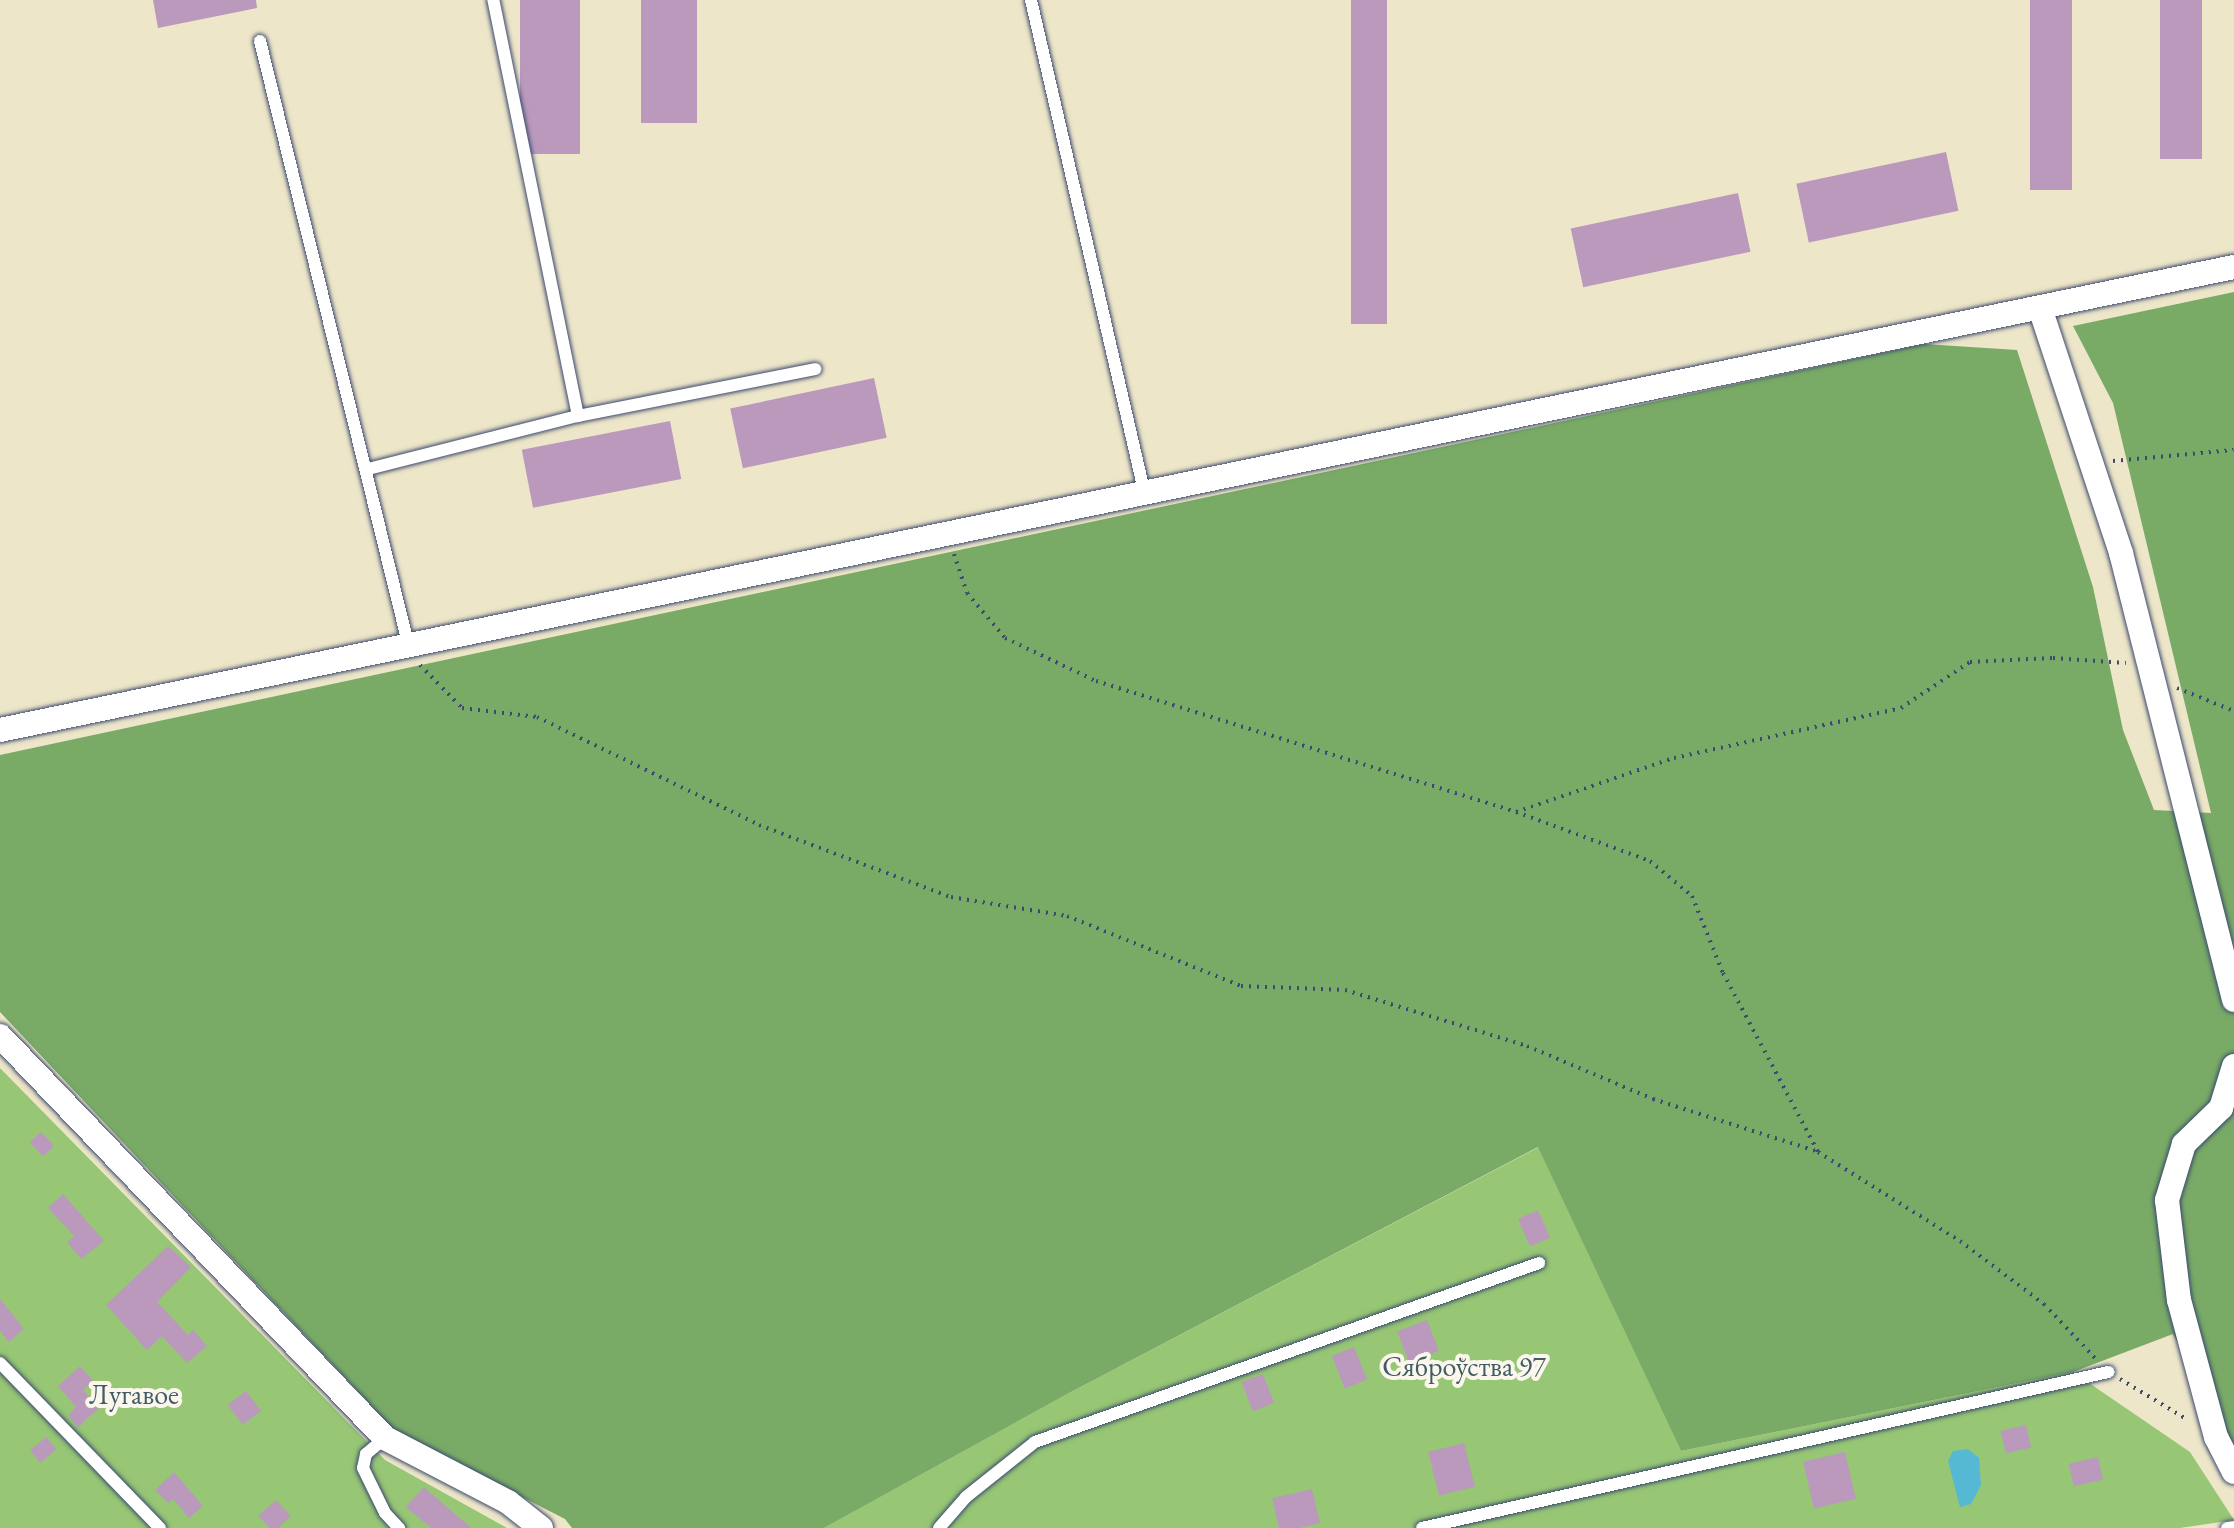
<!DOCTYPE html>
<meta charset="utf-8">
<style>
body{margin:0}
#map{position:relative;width:2234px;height:1528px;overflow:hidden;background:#eee6c9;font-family:"EB Garamond",serif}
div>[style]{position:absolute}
.green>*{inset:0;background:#97c675}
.forest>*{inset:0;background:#79ab66}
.water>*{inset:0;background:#56b9d4}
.building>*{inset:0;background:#ba99bd;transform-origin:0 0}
.path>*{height:4px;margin-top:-2px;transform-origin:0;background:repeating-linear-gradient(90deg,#3b4a6e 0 2px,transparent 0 8px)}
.roads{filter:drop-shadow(0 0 2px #3b4a6e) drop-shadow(0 0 2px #3b4a6e)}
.service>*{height:12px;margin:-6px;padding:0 6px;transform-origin:6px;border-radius:6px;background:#fff}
.minor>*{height:24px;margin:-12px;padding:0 12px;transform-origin:12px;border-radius:12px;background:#fff}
span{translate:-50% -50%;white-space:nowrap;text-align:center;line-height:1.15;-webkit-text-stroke:8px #fbf7ec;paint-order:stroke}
.park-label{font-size:28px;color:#405c65}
</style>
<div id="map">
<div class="green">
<div style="clip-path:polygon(0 1068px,385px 1460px,507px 1528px,0 1528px)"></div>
<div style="clip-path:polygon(1539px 1147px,1681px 1451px,2073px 1372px,2190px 1452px,2234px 1520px,2180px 1528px,824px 1528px,1071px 1392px)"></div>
</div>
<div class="forest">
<div style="clip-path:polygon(2234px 292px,2234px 1446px,2173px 1334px,2073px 1372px,1681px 1451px,1538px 1147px,1071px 1392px,824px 1528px,572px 1528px,565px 1519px,397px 1433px,0 1012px,0 755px,1924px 344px,2017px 350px,2093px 587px,2123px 730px,2154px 810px,2211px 813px,2113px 403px,2073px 326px)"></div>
</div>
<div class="water">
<div style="clip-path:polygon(1968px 1449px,1979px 1458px,1981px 1485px,1971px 1504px,1960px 1507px,1948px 1461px,1953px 1451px)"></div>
</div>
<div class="building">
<div style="clip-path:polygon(153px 0,256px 0,257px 8px,158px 28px)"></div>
<div style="left:520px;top:0;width:60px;height:154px"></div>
<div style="left:641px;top:0;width:56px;height:123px"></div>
<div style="left:1351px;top:0;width:36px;height:324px"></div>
<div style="left:2030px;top:0;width:42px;height:190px"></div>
<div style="left:2160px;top:0;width:42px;height:159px"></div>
<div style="left:1946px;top:152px;width:60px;height:153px;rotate:78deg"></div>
<div style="left:1738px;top:193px;width:60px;height:171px;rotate:78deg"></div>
<div style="left:874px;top:378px;width:61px;height:147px;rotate:78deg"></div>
<div style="left:670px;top:421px;width:59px;height:151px;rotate:79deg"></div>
<div style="left:41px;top:1132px;width:19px;height:15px;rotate:47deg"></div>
<div style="clip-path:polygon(63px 1194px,104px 1241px,81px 1259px,67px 1242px,74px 1236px,48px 1208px)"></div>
<div style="left:1538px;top:1210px;width:30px;height:22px;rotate:66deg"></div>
<div style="clip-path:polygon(168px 1246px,191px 1267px,157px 1302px,188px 1335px,193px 1330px,207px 1346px,187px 1363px,162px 1336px,147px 1350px,106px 1305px)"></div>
<div style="clip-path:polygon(0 1299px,24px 1329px,9px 1342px,0 1331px)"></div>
<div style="left:1427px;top:1320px;width:33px;height:32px;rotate:69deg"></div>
<div style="left:1354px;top:1347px;width:35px;height:24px;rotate:68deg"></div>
<div style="clip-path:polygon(80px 1366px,93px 1381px,83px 1390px,99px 1408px,78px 1427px,68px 1415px,76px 1407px,58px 1386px)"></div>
<div style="left:1263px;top:1374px;width:31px;height:23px;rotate:69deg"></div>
<div style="left:246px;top:1391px;width:25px;height:23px;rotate:53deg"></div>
<div style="left:2026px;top:1425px;width:23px;height:26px;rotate:77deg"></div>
<div style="left:46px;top:1437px;width:16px;height:21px;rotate:50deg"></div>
<div style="left:1464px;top:1443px;width:45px;height:37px;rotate:76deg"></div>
<div style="left:1845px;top:1452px;width:48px;height:43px;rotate:77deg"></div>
<div style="left:2098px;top:1457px;width:23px;height:30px;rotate:77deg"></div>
<div style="clip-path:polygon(174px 1472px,203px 1506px,189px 1518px,173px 1499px,168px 1503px,155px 1490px)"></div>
<div style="clip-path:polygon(424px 1487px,471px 1528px,431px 1528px,406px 1507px)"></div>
<div style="left:1312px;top:1489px;width:35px;height:41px;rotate:77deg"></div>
<div style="clip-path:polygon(276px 1500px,291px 1516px,278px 1528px,270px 1528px,258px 1516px)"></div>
</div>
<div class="path">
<div style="left:2113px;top:461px;width:121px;rotate:-5.2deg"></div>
<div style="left:954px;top:554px;width:41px;rotate:71.6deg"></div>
<div style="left:967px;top:593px;width:59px;rotate:49.8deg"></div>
<div style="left:1005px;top:638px;width:101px;rotate:25.3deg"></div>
<div style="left:1096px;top:681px;width:440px;rotate:17.3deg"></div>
<div style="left:1516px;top:812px;width:143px;rotate:20.1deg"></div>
<div style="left:1650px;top:861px;width:55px;rotate:39.8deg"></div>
<div style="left:1692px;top:896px;width:83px;rotate:68.1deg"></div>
<div style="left:1723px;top:973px;width:203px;rotate:62deg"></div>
<div style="left:1818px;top:1152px;width:168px;rotate:32.1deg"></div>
<div style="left:1960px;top:1241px;width:105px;rotate:36.9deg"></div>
<div style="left:2044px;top:1304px;width:74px;rotate:46.6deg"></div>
<div style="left:420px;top:665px;width:60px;rotate:45.7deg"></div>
<div style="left:462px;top:708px;width:76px;rotate:6.8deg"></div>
<div style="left:537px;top:717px;width:247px;rotate:25.9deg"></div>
<div style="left:759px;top:825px;width:205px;rotate:20.6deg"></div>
<div style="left:951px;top:897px;width:118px;rotate:9.3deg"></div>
<div style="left:1067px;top:916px;width:188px;rotate:21.9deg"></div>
<div style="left:1241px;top:986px;width:104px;rotate:2.2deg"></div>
<div style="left:1345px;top:990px;width:190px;rotate:17.1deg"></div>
<div style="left:1527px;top:1046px;width:137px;rotate:22.8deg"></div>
<div style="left:1653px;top:1099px;width:171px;rotate:17.7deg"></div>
<div style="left:2177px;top:688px;width:61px;rotate:22deg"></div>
<div style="left:1516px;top:812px;width:167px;rotate:-18.9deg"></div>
<div style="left:1674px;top:758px;width:232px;rotate:-12.4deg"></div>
<div style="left:1901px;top:708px;width:83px;rotate:-33.7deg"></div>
<div style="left:1970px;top:662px;width:83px;rotate:-2.8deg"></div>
<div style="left:2053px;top:658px;width:73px;rotate:3.9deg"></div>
<div style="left:2120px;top:1379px;width:79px;rotate:31.1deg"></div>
</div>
<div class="roads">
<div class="service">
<div style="left:1031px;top:0;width:508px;rotate:77.03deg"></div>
<div style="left:260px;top:41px;width:624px;rotate:76.19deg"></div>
<div style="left:578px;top:416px;width:242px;rotate:-11.2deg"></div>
<div style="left:368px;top:469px;width:217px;rotate:-14.2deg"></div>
<div style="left:578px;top:416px;width:425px;rotate:-101.5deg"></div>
<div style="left:0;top:1363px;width:230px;rotate:45.9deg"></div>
<div style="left:385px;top:1438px;width:25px;rotate:140deg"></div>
<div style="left:366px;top:1454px;width:14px;rotate:102deg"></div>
<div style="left:363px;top:1468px;width:50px;rotate:63.9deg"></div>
<div style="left:385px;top:1513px;width:21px;rotate:47deg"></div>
<div style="left:939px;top:1528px;width:41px;rotate:-48.9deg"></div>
<div style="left:966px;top:1497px;width:88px;rotate:-38.6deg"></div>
<div style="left:1035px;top:1442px;width:535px;rotate:-19.55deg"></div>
<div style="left:1422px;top:1528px;width:704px;rotate:-12.81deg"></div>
<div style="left:2227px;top:1528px;width:7px;rotate:-8deg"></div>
</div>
<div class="minor">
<div style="left:2040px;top:308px;width:258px;rotate:71.7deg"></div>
<div style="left:2121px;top:553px;width:461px;rotate:75.8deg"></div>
<div style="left:0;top:730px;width:2281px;rotate:-11.71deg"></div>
<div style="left:0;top:1036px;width:557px;rotate:46.24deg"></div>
<div style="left:385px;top:1438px;width:139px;rotate:27.5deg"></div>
<div style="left:508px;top:1502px;width:42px;rotate:38.2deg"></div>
<div style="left:2234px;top:1066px;width:44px;rotate:107.2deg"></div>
<div style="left:2221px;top:1108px;width:52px;rotate:135.8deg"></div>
<div style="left:2184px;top:1144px;width:59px;rotate:106.9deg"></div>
<div style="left:2167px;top:1200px;width:101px;rotate:83.2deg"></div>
<div style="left:2179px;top:1300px;width:142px;rotate:74.9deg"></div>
<div style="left:2216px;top:1437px;width:39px;rotate:63deg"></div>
</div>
</div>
<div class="park-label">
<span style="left:1464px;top:1366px">Сяброўства 97</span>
<span style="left:134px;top:1394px">Лугавое</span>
</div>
</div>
